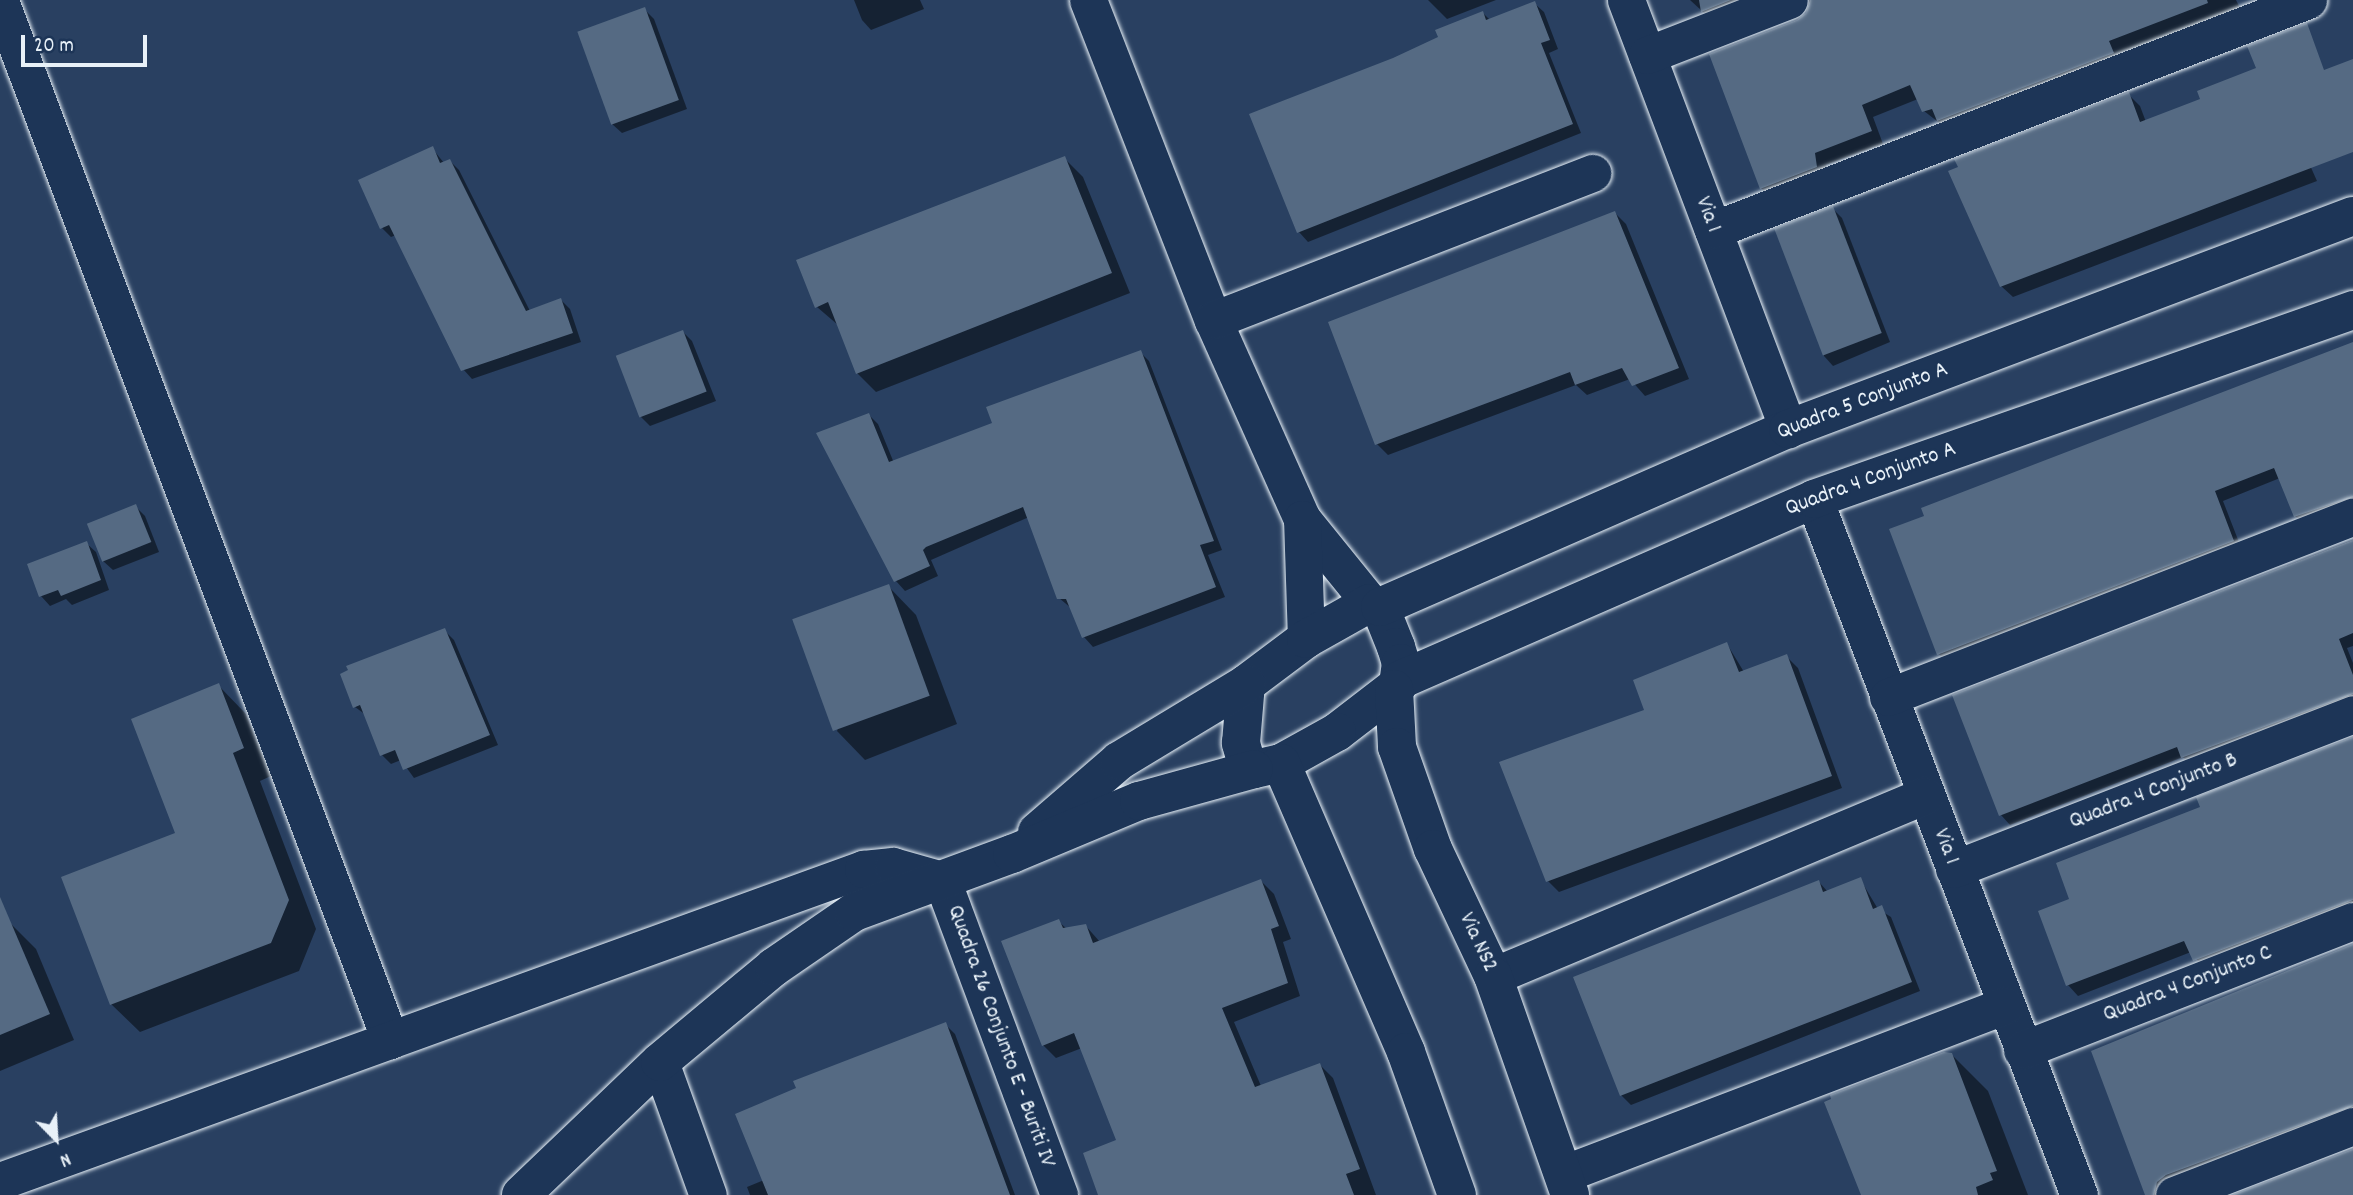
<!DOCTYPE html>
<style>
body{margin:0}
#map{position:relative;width:2353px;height:1195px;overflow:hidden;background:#294061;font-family:Dekko,sans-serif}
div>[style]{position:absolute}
.shadow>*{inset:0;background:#0007}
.building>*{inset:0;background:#556a83;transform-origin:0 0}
.roads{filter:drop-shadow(0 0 2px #e8f1f8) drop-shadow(0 0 2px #e8f1f8)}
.minor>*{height:37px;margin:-18.5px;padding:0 18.5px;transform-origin:18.5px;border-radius:18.5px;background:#1d3557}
.tertiary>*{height:38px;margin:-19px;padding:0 19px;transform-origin:19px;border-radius:19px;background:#1d3557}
span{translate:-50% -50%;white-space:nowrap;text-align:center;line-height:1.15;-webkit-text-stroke:5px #1d3557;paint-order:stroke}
.street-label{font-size:23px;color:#e8f1f8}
.north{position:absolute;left:21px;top:1104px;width:70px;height:70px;-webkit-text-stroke:5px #1d3557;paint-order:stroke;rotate:156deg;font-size:19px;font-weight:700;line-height:28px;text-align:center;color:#e8f1f8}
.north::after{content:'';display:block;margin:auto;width:24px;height:32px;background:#e8f1f8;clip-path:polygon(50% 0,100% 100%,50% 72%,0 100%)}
.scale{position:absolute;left:21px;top:35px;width:126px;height:32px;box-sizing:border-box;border:4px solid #e8f1f8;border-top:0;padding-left:9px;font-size:21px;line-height:24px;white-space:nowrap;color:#e8f1f8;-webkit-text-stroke:5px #1d3557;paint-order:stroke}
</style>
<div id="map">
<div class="shadow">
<div style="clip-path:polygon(854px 0,920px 0,924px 9px,871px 30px,862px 20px)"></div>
<div style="clip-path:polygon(1428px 0,1496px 0,1447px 19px)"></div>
<div style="clip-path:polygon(1690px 0,1774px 0,1715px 23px)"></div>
<div style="clip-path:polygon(1809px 0,2236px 0,2240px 8px,2120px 53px,2125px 65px,1951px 132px,1924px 111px,1918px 99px,1873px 117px,1883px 144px,1826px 165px,1829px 179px,1774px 201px,1761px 188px,1798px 21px,1807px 14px)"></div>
<div style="clip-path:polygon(1534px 3px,1544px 12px,1558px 49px,1549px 53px,1581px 133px,1308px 242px,1299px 232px,1441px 38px,1483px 13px,1490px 20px)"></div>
<div style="clip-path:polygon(644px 9px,654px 19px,687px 109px,622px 133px,612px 124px)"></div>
<div style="clip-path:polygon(2272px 80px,2317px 181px,2013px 297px,2001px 286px,2128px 94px,2140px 106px,2146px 122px)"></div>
<div style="clip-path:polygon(432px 148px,444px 163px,450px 161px,459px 170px,530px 311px,561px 300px,570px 309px,581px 342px,472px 379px,463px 369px,396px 235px,391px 237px,382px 228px)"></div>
<div style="clip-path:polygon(1064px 158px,1083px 177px,1130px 293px,876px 392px,857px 373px,838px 325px,817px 307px)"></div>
<div style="clip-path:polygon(1832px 208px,1842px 218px,1890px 342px,1833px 366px,1824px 356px,1777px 230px)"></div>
<div style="clip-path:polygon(1615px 213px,1626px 224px,1689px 379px,1645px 396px,1630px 379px,1587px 395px,1576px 385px,1388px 455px,1377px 444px)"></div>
<div style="clip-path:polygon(683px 332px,692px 341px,716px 401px,650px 426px,640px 416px)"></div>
<div style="clip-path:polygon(2353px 343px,2353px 507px,2305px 526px,2295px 516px,2280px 478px,2223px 501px,2242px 550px,1948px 664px,1939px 654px,1891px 530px)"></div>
<div style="clip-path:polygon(1140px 352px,1149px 361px,1222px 550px,1208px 555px,1225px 597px,1093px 647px,1084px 637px,1071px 608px,1059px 598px,1029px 517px,931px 560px,938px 576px,905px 591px,896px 581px,818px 434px,869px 415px,878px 424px,894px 463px,995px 424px)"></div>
<div style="clip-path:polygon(135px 506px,145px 516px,159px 552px,113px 570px,103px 561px)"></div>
<div style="clip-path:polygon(2353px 540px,2353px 646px,2347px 648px,2353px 663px,2353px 704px,2192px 767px,2183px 757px,2010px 825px,2001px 815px,1955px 696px)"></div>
<div style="clip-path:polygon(86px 543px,96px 552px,109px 590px,72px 605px,66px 599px,50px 606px,41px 596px)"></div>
<div style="clip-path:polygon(888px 586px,916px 615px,957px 724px,865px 760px,837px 731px)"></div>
<div style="clip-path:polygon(444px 630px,454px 640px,498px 745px,414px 778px,401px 760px,391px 764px,382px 755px,366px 715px,355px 707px)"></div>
<div style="clip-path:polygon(1727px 644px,1744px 672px,1786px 656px,1798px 668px,1842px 788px,1559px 892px,1548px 881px,1646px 711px)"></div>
<div style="clip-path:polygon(218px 685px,246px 714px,271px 776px,260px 781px,316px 929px,299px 971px,140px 1032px,111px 1004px,177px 834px)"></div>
<div style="clip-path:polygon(2353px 738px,2353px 913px,2205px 970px,2191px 952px,2078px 996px,2068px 985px,2071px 900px,2202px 808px)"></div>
<div style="clip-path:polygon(1860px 879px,1878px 909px,1891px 917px,1920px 991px,1631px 1105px,1621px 1095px,1819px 882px,1828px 892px)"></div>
<div style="clip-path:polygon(1261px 881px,1274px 894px,1291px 939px,1283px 942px,1300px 996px,1234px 1022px,1261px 1086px,1320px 1065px,1333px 1078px,1376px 1195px,1101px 1195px,1118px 1141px,1082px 1048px,1056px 1058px,1043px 1045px,1058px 921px,1067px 929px,1085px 925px,1100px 942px)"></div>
<div style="clip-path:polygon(10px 923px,36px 949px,74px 1040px,0 1071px,0 926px)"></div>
<div style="clip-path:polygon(2353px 946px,2353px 1121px,2169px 1195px,2148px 1195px,2093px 1052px)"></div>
<div style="clip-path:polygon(946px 1025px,955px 1034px,1015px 1195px,750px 1195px,747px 1187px,764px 1180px)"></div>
<div style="clip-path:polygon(1952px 1055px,1988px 1091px,2028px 1195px,1862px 1195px,1833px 1101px)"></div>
</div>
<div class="building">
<div style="clip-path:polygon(1699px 0,1731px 0,1701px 12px)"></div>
<div style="clip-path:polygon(1810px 0,2207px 0,2208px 3px,2109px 41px,2114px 53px,1937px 121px,1932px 109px,1922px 112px,1910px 85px,1862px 105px,1872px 131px,1815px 153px,1817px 167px,1760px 189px,1709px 54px,1797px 20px,1806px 13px)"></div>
<div style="clip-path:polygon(1535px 1px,1550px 40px,1541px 43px,1573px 124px,1297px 233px,1249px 114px,1393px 58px,1438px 37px,1435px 30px,1483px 11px,1486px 20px)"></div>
<div style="left:645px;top:7px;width:99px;height:72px;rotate:70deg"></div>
<div style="clip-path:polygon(2307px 23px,2324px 70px,2353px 59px,2353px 152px,2000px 287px,1948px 171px,1958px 167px,1954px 159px,2129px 92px,2140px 122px,2200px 99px,2197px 91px,2256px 68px,2247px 46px)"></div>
<div style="clip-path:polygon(433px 146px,440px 163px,450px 159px,526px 311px,561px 298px,573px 333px,461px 371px,389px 225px,380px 229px,358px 180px)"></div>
<div style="clip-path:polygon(1065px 156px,1112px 273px,856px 374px,828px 302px,815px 308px,796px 260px)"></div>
<div style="left:1833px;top:206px;width:136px;height:63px;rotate:69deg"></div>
<div style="clip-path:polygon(1615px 211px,1679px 368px,1632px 386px,1622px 368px,1575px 385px,1570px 372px,1375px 445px,1328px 322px)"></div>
<div style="left:683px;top:330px;width:66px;height:72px;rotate:69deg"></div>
<div style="clip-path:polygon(2353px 342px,2353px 497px,2294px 517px,2274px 468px,2215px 491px,2234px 541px,1937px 655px,1889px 529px,1924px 516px,1921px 508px)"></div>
<div style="clip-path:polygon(1141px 350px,1214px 541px,1200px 545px,1216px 587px,1082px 638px,1066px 599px,1057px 599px,1023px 507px,926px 547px,923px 550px,930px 566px,894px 582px,816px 433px,869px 413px,889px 462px,992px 423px,986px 407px)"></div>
<div style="left:136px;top:504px;width:41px;height:53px;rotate:68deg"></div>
<div style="clip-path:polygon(2353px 540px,2353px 633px,2339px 639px,2353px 675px,2353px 694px,2181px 758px,2177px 747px,1999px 816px,1952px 695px)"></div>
<div style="clip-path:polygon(87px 541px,101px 580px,61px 596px,58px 590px,39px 597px,27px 564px)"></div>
<div style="left:889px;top:584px;width:119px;height:103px;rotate:70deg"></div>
<div style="clip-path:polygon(445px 628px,490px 735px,403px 770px,395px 750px,380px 756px,360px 705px,353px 708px,340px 674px,348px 670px,346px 666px)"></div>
<div style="clip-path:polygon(1727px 642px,1739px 672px,1787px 654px,1832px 776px,1546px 882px,1499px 762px,1644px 710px,1633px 680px)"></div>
<div style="clip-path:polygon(219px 683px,244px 748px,233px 753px,289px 900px,271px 943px,110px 1005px,61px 877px,175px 833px,131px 719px)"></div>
<div style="clip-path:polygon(2353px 737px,2353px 900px,2193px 961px,2184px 941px,2066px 986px,2038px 911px,2069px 899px,2056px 863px,2200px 807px,2196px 797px)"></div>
<div style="clip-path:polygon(1861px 877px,1873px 909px,1882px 905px,1912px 982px,1620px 1096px,1573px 977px,1819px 880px,1823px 892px)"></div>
<div style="clip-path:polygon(1261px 879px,1279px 926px,1271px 929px,1288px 983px,1222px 1008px,1255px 1087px,1320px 1063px,1360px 1169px,1346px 1174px,1354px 1195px,1098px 1195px,1083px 1153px,1116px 1140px,1074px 1033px,1042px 1046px,1001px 941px,1059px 919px,1063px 928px,1086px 924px,1093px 943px)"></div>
<div style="clip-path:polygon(0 897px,50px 1014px,0 1035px)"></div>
<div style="clip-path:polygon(2353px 944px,2353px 1106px,2166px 1175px,2157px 1182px,2154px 1195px,2145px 1195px,2091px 1051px)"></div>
<div style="clip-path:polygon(946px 1022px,1010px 1195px,768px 1195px,735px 1114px,796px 1088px,793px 1081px)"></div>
<div style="clip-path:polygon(1944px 1052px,1952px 1053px,1997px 1171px,1990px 1173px,1993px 1180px,1976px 1187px,1978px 1195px,1861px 1195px,1824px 1102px,1831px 1099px,1830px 1095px)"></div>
<div style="clip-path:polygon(2353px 1149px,2353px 1195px,2232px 1195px)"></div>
</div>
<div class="roads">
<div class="minor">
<div style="left:1088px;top:0;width:344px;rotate:68.7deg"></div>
<div style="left:1213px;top:320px;width:218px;rotate:65.9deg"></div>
<div style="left:1302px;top:519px;width:108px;rotate:51deg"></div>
<div style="left:1626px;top:0;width:459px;rotate:69.3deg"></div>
<div style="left:0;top:1px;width:1110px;rotate:69.43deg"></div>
<div style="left:1647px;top:55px;width:152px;rotate:-21.2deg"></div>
<div style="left:1713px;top:230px;width:638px;rotate:-21.13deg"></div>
<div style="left:1213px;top:320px;width:407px;rotate:-21.2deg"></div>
<div style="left:1814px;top:499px;width:745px;rotate:69.16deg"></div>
<div style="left:1302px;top:519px;width:120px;rotate:88.1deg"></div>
<div style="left:1888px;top:697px;width:499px;rotate:-21.2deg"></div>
<div style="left:1954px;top:869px;width:428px;rotate:-21.2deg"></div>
<div style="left:1493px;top:976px;width:468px;rotate:-22.7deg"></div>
<div style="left:2022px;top:1050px;width:355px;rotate:-21.3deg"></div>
<div style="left:660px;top:1062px;width:141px;rotate:70.2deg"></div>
<div style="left:1563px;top:1174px;width:473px;rotate:-20.9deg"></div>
<div style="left:0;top:1181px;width:918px;rotate:-19.88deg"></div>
<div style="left:863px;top:869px;width:30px;rotate:-6deg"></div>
<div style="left:893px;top:866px;width:51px;rotate:15.9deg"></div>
<div style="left:942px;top:880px;width:336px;rotate:69.6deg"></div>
<div style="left:2174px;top:1195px;width:192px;rotate:-21.1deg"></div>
</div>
<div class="tertiary">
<div style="left:1370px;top:603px;width:11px;rotate:22deg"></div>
<div style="left:1380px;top:607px;width:43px;rotate:68.2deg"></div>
<div style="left:1396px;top:647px;width:17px;rotate:73deg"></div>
<div style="left:1401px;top:663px;width:22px;rotate:98deg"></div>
<div style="left:1398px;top:685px;width:77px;rotate:142.4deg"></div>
<div style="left:1337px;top:732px;width:64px;rotate:151deg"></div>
<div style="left:1281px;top:763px;width:28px;rotate:167deg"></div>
<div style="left:1254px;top:769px;width:11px;rotate:-135deg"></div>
<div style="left:1246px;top:761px;width:19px;rotate:-106deg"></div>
<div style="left:1241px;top:743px;width:59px;rotate:-85.2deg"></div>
<div style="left:1246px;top:684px;width:75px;rotate:-36.9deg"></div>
<div style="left:1306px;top:639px;width:73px;rotate:-29.4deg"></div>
<div style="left:1380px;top:607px;width:445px;rotate:-23.6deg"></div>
<div style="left:1788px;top:429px;width:604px;rotate:-20.66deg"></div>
<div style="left:1400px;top:680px;width:452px;rotate:-23.6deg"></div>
<div style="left:1814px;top:499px;width:571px;rotate:-19.32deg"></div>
<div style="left:1394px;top:689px;width:58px;rotate:87deg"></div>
<div style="left:1397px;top:747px;width:108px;rotate:70.6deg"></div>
<div style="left:1433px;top:849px;width:140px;rotate:64.7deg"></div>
<div style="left:1493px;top:976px;width:232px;rotate:70.6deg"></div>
<div style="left:1281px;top:763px;width:315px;rotate:66.6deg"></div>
<div style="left:1406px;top:1052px;width:152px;rotate:70.4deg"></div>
<div style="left:1037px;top:832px;width:108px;rotate:-40.9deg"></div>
<div style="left:1119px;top:761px;width:149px;rotate:-31.2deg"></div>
<div style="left:521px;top:1195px;width:192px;rotate:-43.7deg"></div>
<div style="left:660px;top:1062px;width:148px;rotate:-39.8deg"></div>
<div style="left:774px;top:967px;width:97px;rotate:-34.5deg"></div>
<div style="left:854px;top:912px;width:168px;rotate:-20.2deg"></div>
<div style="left:1012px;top:854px;width:138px;rotate:-22.7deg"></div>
<div style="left:1139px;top:801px;width:119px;rotate:-15.5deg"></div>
</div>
</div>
<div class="street-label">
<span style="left:1707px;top:215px;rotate:69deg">Via 1</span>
<span style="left:1863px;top:402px;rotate:-21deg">Quadra 5 Conjunto A</span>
<span style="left:1871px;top:480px;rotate:-20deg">Quadra 4 Conjunto A</span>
<span style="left:2154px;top:792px;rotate:-21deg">Quadra 4 Conjunto B</span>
<span style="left:1945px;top:847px;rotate:69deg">Via 1</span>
<span style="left:1477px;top:943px;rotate:65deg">Via NS2</span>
<span style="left:2188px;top:985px;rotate:-21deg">Quadra 4 Conjunto C</span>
<span style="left:1000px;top:1037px;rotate:70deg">Quadra 26 Conjunto E - Buriti IV</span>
</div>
<div class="north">N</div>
<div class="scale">20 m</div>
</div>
